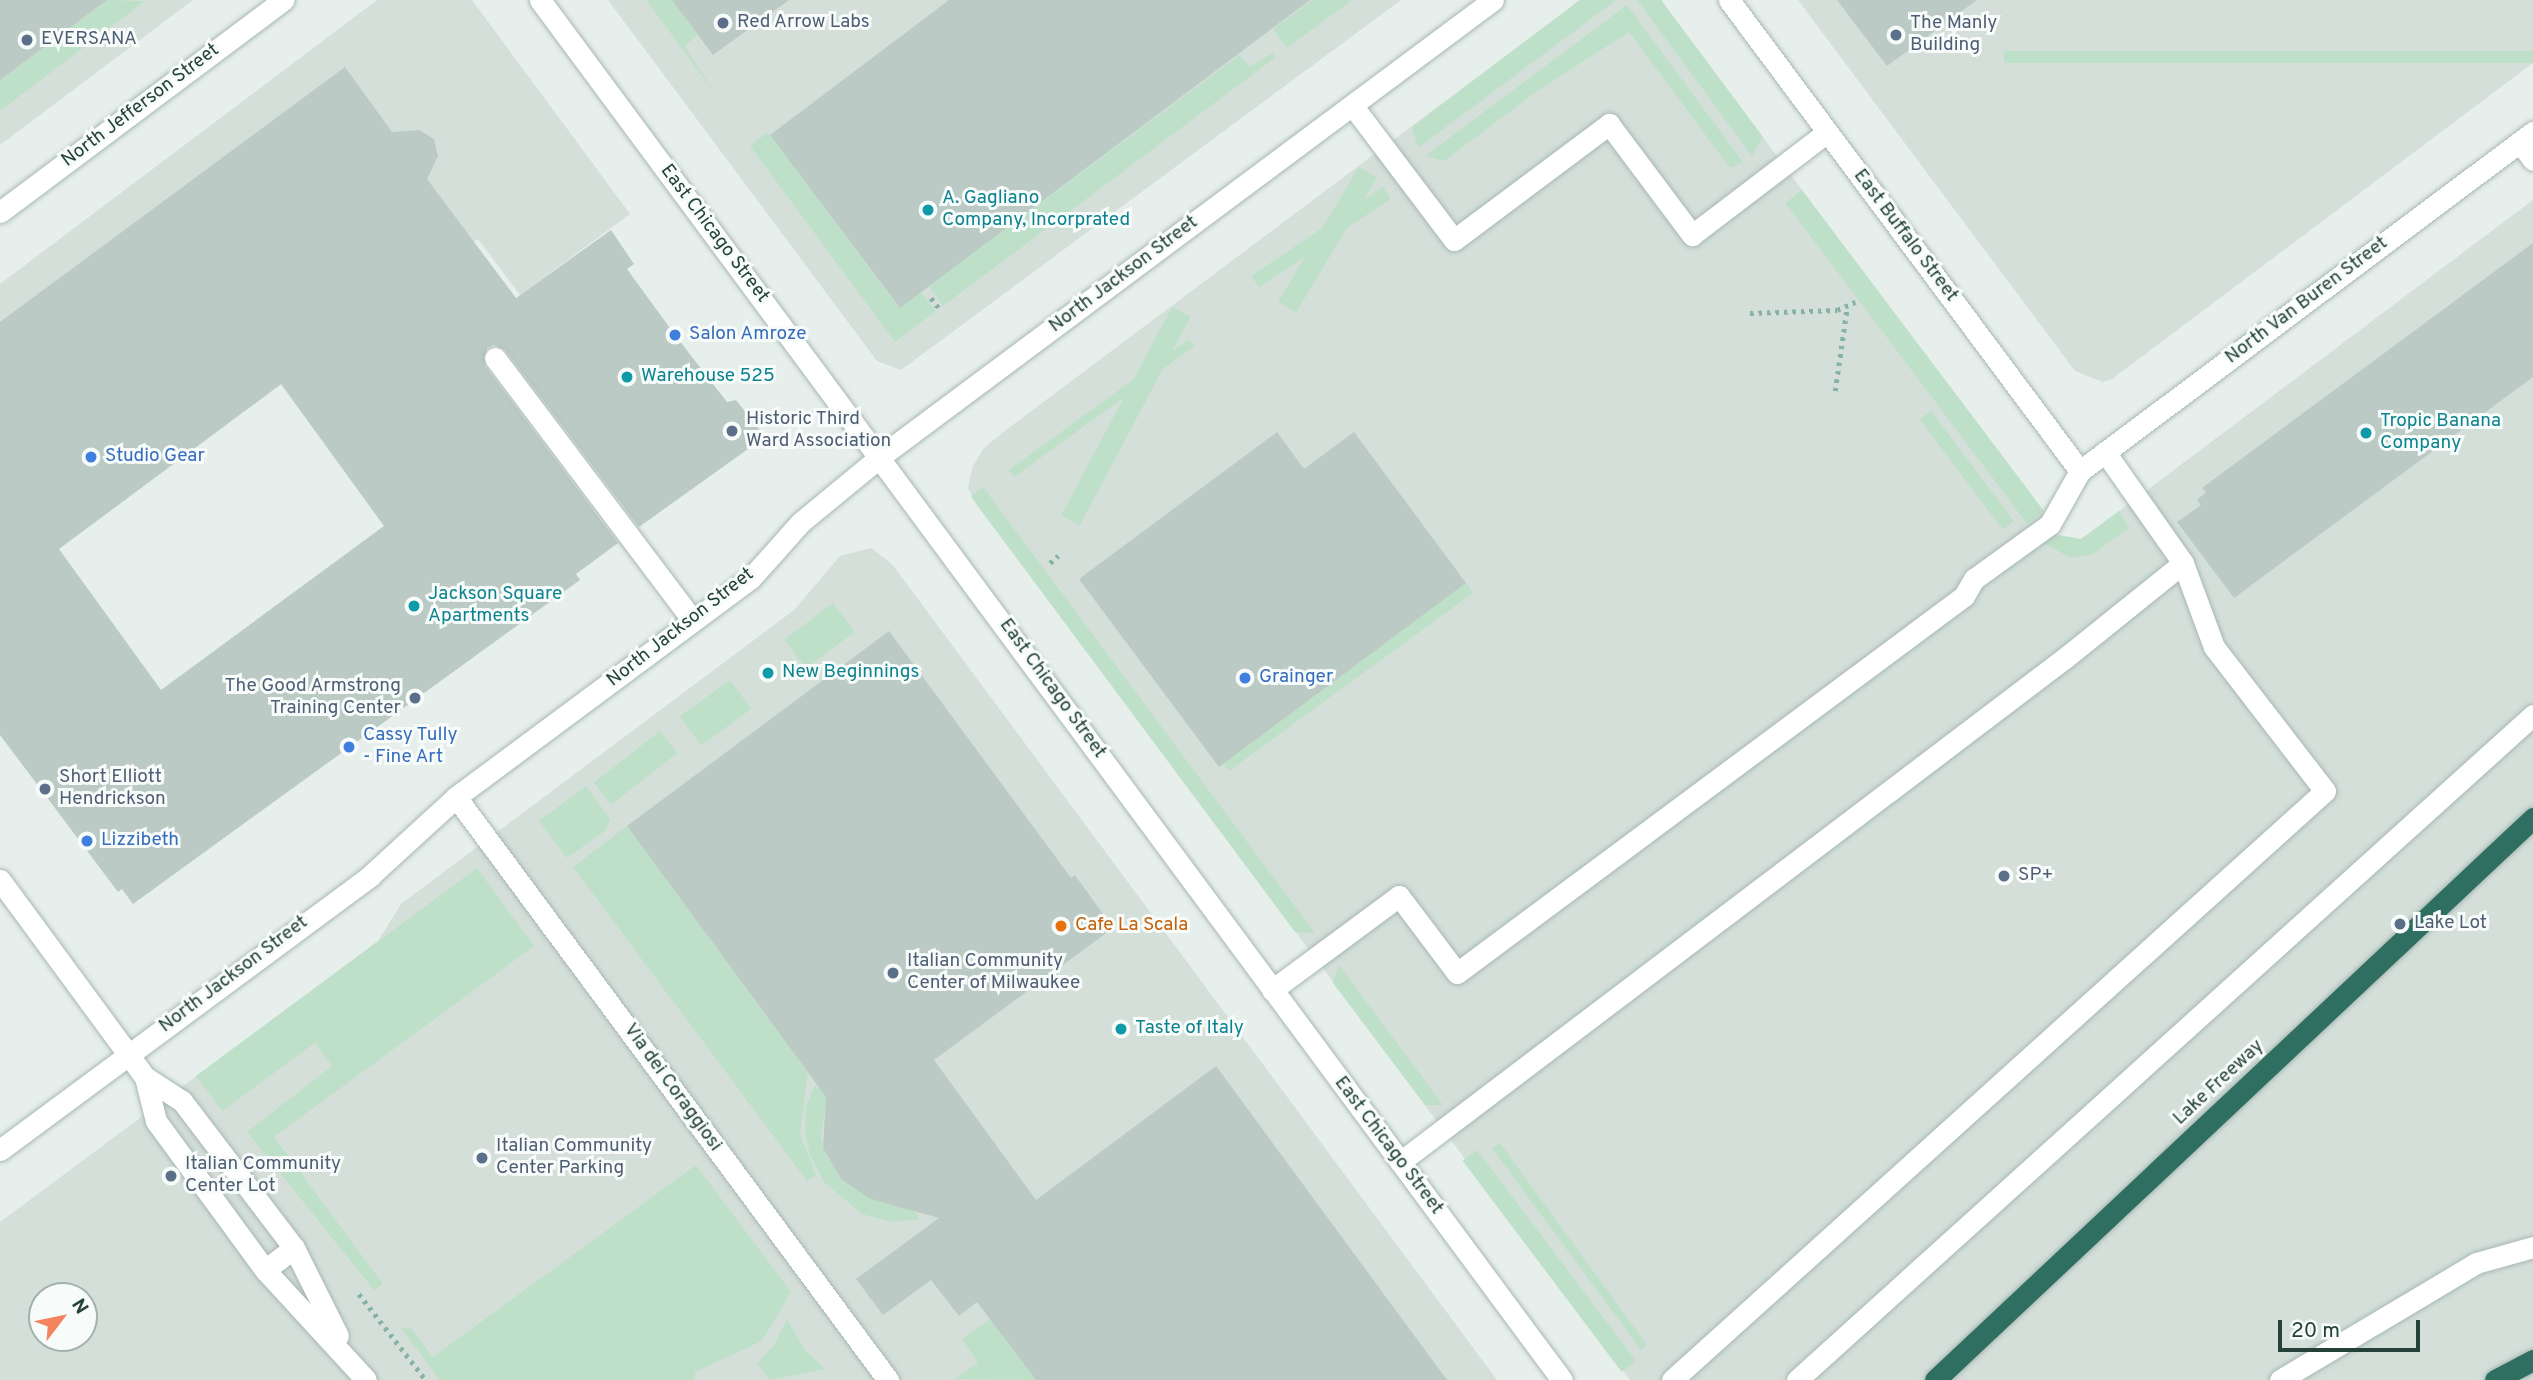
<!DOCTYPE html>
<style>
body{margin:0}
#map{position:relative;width:2533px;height:1380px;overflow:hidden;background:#e6efeb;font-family:Overpass,sans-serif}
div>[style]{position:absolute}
.built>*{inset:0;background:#d4dfda}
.green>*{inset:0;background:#bfe0c8;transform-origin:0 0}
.building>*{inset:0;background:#bbcac4}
.path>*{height:4.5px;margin-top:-2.25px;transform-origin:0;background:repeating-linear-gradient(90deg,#86b3a5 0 3.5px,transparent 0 8.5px)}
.roads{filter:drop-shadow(0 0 2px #a8b8b2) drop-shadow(0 0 2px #a8b8b2)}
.lane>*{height:21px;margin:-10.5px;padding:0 10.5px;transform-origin:10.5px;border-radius:10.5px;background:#fff}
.street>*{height:21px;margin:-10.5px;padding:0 10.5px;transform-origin:10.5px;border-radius:10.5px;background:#fff}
.secondary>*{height:21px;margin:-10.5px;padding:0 10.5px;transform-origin:10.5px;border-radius:10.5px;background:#fff}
.highway>*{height:21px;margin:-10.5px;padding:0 10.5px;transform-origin:10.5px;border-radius:10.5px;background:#2f6f62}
.dots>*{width:19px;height:19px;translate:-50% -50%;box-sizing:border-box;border:4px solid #f7fbf9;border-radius:50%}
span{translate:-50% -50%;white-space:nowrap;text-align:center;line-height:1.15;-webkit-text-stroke:6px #f7fbf9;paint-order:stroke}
.service-label{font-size:19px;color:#4e5e75}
.left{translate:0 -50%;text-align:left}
.right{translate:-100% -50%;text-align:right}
.street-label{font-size:19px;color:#24423a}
.culture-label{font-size:19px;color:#0d838f}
.shop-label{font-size:19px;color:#366cbe}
.food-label{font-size:19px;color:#c56008}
.north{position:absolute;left:28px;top:1282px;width:70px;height:70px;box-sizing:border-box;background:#f7fbf9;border:2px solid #a3b1ad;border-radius:50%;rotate:58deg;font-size:19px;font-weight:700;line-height:28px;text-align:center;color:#24423a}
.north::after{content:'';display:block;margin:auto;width:24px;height:32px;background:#f4845f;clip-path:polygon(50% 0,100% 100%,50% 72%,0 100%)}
.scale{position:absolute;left:2278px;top:1320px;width:142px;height:32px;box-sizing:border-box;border:4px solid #24423a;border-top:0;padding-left:9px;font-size:21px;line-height:24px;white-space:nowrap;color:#24423a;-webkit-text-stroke:5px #f7fbf9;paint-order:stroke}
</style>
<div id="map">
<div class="built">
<div style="clip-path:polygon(0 0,193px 0,0 145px)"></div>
<div style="clip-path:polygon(377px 0,472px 0,630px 214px,520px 295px,478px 239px,0 592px,0 284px)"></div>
<div style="clip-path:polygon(608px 0,1401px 0,901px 370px,877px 361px)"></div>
<div style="clip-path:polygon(1580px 0,1661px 0,2050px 524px,2059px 535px,2071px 540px,2082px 539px,2533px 200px,2533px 1380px,1630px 1380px,977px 505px,968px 488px,972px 468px,983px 449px,1002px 433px)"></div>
<div style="clip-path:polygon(1798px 0,2533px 0,2533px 63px,2112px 379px,2103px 382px,2075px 371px)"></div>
<div style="clip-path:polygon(evenodd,871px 548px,892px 564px,1497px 1380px,0 1380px,0 1222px,378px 941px,401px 904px,794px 610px,840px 556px,871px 548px,42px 1296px,84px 1296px,84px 1338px,42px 1338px,42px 1296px)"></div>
</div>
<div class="green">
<div style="clip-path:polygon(107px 0,145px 1px,0 111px,0 80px)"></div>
<div style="clip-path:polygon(646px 0,672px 0,698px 35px,684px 46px,717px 96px)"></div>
<div style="clip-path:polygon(1312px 0,1352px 0,1287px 48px,1273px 29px)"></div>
<div style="clip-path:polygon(1580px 0,1616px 0,1418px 148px,1412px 127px)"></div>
<div style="clip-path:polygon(1637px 0,1661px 0,1763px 137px,1752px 156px)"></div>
<div style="clip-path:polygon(1627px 5px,1743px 162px,1730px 168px,1629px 32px,1536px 92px,1444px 161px,1425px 156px)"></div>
<div style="left:2533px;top:51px;width:12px;height:529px;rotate:90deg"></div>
<div style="clip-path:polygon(1273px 53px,1276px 57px,943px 306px,929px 286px,1239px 55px,1250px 66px)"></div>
<div style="clip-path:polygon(768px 132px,899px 308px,921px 292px,936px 311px,895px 342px,750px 146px)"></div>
<div style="left:1359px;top:167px;width:21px;height:157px;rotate:31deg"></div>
<div style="left:1383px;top:187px;width:14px;height:159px;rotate:56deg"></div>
<div style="left:1802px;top:190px;width:402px;height:21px;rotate:53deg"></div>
<div style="left:1172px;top:307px;width:21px;height:236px;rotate:28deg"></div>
<div style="left:1189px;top:339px;width:9px;height:223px;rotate:54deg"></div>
<div style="left:1931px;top:411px;width:138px;height:14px;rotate:53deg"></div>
<div style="clip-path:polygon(983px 487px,1315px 933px,1295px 932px,977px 505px,971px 496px)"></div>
<div style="clip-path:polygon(2119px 511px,2129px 528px,2093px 554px,2070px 558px,2041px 541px,2059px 535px,2081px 539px)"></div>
<div style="clip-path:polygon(1466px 583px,1473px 593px,1229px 771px,1223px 763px)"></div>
<div style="left:833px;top:603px;width:36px;height:61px;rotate:53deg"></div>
<div style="left:730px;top:680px;width:36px;height:62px;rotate:54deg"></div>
<div style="left:660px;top:731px;width:28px;height:84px;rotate:52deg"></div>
<div style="clip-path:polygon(586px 786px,610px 819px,606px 830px,567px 858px,539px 821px)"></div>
<div style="clip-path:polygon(627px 826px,808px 1073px,800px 1134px,816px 1175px,807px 1181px,573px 867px)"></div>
<div style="clip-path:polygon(477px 868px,534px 946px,274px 1137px,383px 1284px,374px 1290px,247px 1132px,332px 1066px,315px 1043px,222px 1111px,196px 1076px)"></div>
<div style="clip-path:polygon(1339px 965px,1443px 1105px,1425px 1105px,1333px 983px)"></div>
<div style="clip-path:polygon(814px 1086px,829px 1091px,821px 1133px,823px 1148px,841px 1179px,870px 1199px,911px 1205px,919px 1219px,892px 1222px,862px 1214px,825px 1183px,810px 1156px,805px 1132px,806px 1107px)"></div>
<div style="clip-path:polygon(1500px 1143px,1647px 1345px,1641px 1350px,1492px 1148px)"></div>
<div style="left:1477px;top:1150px;width:264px;height:18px;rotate:53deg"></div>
<div style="clip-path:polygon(696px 1165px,791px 1292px,762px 1341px,695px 1372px,695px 1380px,440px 1380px,400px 1327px,412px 1329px,433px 1357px)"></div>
<div style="clip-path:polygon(787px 1319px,805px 1350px,825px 1369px,770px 1380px,757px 1363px,774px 1345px)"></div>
<div style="clip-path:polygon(990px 1319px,1036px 1380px,955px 1379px,978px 1363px,962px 1339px)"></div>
</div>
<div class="building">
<div style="clip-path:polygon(0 0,107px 0,0 80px)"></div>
<div style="clip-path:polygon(672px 0,789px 0,713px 55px)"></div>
<div style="clip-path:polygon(949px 0,1310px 0,900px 308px,770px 135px)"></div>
<div style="clip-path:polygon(1837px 0,1977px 0,1887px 66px)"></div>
<div style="clip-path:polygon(evenodd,345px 67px,392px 132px,419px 130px,434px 139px,438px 156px,427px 179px,516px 298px,611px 230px,634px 264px,627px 269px,675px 335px,727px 402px,736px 400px,762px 433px,753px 440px,755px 444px,639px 527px,505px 350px,494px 345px,487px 348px,485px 366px,618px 543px,576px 574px,580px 580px,133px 904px,122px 889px,118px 892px,0 735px,0 322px,345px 67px,281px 384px,384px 526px,161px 690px,59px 549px,281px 384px)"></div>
<div style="clip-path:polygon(2533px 243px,2533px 377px,2234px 598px,2177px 522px,2201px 505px,2197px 500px,2206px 492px,2202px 488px)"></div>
<div style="clip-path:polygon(1277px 432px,1304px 469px,1354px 432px,1466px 583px,1219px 767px,1079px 579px)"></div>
<div style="clip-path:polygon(889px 631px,1071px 878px,1075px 875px,1113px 928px,934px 1060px,1036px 1200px,1216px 1066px,1447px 1380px,1036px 1380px,977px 1302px,959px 1316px,931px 1280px,883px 1315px,856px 1279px,939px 1218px,870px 1199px,841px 1179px,823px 1148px,826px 1097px,627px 826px)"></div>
</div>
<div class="path">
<div style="left:931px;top:298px;width:13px;rotate:51deg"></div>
<div style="left:1750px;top:313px;width:87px;rotate:-2deg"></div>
<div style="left:1837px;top:310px;width:20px;rotate:-24deg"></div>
<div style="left:1835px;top:391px;width:84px;rotate:-81.8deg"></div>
<div style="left:1050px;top:563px;width:11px;rotate:-41deg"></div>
<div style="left:359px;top:1294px;width:109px;rotate:52.1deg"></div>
</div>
<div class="roads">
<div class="lane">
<div style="left:1352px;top:105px;width:169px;rotate:52.9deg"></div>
<div style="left:1454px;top:240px;width:194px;rotate:-36.8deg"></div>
<div style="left:1609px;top:124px;width:139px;rotate:53.2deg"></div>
<div style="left:1692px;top:235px;width:170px;rotate:-37.3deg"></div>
<div style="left:2520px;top:142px;width:22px;rotate:54deg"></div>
<div style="left:495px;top:358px;width:329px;rotate:53deg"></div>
<div style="left:456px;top:797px;width:726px;rotate:53.46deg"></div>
<div style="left:1272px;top:990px;width:158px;rotate:-36.5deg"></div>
<div style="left:1399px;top:896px;width:96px;rotate:53deg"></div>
<div style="left:1457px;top:973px;width:632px;rotate:-36.63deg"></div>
<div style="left:1964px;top:596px;width:20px;rotate:-60deg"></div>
<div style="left:1974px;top:579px;width:94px;rotate:-35.9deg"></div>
<div style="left:2050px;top:524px;width:61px;rotate:-60.5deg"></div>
<div style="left:128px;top:1054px;width:29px;rotate:54deg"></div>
<div style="left:145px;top:1077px;width:44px;rotate:33deg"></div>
<div style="left:182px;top:1101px;width:185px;rotate:52.7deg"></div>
<div style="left:294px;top:1248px;width:36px;rotate:143deg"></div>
<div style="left:145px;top:1077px;width:45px;rotate:76deg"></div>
<div style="left:156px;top:1121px;width:185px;rotate:53.8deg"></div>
<div style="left:265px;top:1270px;width:149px;rotate:47.4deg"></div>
<div style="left:1400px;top:1162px;width:834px;rotate:-37.16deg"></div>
<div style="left:2065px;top:658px;width:151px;rotate:-38.8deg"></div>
<div style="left:294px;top:1248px;width:98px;rotate:63.4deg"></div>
<div style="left:1672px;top:1380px;width:879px;rotate:-42.05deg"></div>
<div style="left:2325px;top:791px;width:182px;rotate:-127.6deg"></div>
<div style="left:2214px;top:647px;width:90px;rotate:-110.3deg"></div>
<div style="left:2183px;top:563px;width:136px;rotate:-125.1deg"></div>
<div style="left:1797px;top:1380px;width:992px;rotate:-42.1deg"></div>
<div style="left:2280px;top:1380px;width:228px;rotate:-30.8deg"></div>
<div style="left:2476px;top:1263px;width:59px;rotate:-15.7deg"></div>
</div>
<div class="street">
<div style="left:0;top:212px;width:354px;rotate:-36.8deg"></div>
<div style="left:0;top:880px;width:216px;rotate:53.7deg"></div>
<div style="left:0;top:1150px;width:462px;rotate:-36.5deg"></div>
<div style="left:371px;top:875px;width:115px;rotate:-42.5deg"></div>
<div style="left:456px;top:797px;width:366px;rotate:-36.6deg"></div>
<div style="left:750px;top:579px;width:76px;rotate:-48.2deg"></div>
<div style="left:801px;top:522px;width:104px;rotate:-39.5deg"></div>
</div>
<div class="secondary">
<div style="left:540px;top:0;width:1717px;rotate:53.48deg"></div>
<div style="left:1729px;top:0;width:587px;rotate:53.31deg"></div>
<div style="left:2080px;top:471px;width:566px;rotate:-36.81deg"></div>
<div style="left:881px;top:456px;width:763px;rotate:-36.69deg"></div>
</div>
<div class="highway">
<div style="left:1935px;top:1380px;width:821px;rotate:-43.22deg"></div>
<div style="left:2495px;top:1380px;width:43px;rotate:-27.8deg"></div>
</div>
</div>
<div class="dots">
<div style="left:723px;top:23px;background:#5c6f8a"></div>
<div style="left:1896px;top:35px;background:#5c6f8a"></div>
<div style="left:27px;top:40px;background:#5c6f8a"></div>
<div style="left:928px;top:210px;background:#0f9aa8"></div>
<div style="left:675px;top:335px;background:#3f7fe0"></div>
<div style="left:627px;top:377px;background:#0f9aa8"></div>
<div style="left:732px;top:431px;background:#5c6f8a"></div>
<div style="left:2366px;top:433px;background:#0f9aa8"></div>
<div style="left:91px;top:457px;background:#3f7fe0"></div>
<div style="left:414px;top:606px;background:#0f9aa8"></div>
<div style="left:768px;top:673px;background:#0f9aa8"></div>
<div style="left:1245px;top:678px;background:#3f7fe0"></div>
<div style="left:415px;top:698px;background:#5c6f8a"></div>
<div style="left:349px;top:747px;background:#3f7fe0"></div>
<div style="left:45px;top:789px;background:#5c6f8a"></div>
<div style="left:87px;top:841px;background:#3f7fe0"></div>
<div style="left:2004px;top:876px;background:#5c6f8a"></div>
<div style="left:2400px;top:924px;background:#5c6f8a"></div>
<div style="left:1061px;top:926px;background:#e8710a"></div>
<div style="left:893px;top:973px;background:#5c6f8a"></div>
<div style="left:1121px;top:1029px;background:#0f9aa8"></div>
<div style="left:482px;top:1158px;background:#5c6f8a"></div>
<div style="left:171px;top:1176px;background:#5c6f8a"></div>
</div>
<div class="service-label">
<span class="left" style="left:737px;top:23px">Red Arrow Labs</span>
<span class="left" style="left:1910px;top:35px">The Manly<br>Building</span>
<span class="left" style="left:41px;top:40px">EVERSANA</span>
<span class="left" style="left:746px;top:431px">Historic Third<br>Ward Association</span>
<span class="right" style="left:401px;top:698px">The Good Armstrong<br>Training Center</span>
<span class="left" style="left:59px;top:789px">Short Elliott<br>Hendrickson</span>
<span class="left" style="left:2018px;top:876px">SP+</span>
<span class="left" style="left:2414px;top:924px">Lake Lot</span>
<span class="left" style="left:907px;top:973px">Italian Community<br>Center of Milwaukee</span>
<span class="left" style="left:496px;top:1158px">Italian Community<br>Center Parking</span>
<span class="left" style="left:185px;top:1176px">Italian Community<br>Center Lot</span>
</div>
<div class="street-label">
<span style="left:141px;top:106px;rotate:-37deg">North Jefferson Street</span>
<span style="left:714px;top:234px;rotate:53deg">East Chicago Street</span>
<span style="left:1905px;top:236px;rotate:53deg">East Buffalo Street</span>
<span style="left:1124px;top:275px;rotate:-37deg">North Jackson Street</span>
<span style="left:2307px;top:301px;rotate:-37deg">North Van Buren Street</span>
<span style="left:681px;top:628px;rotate:-38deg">North Jackson Street</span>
<span style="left:1052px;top:689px;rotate:54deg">East Chicago Street</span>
<span style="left:234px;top:975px;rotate:-37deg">North Jackson Street</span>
<span style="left:2219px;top:1083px;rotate:-43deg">Lake Freeway</span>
<span style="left:672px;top:1088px;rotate:54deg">Via dei Coraggiosi</span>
<span style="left:1388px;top:1146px;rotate:53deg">East Chicago Street</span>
</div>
<div class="culture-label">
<span class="left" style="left:942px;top:210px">A. Gagliano<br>Company, Incorprated</span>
<span class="left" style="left:641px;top:377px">Warehouse 525</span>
<span class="left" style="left:2380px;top:433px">Tropic Banana<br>Company</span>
<span class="left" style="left:428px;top:606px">Jackson Square<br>Apartments</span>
<span class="left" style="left:782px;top:673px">New Beginnings</span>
<span class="left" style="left:1135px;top:1029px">Taste of Italy</span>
</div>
<div class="shop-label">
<span class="left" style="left:689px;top:335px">Salon Amroze</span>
<span class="left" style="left:105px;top:457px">Studio Gear</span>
<span class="left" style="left:1259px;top:678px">Grainger</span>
<span class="left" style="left:363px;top:747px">Cassy Tully<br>- Fine Art</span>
<span class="left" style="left:101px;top:841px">Lizzibeth</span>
</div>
<div class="food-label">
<span class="left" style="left:1075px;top:926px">Cafe La Scala</span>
</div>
<div class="north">N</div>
<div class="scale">20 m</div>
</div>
